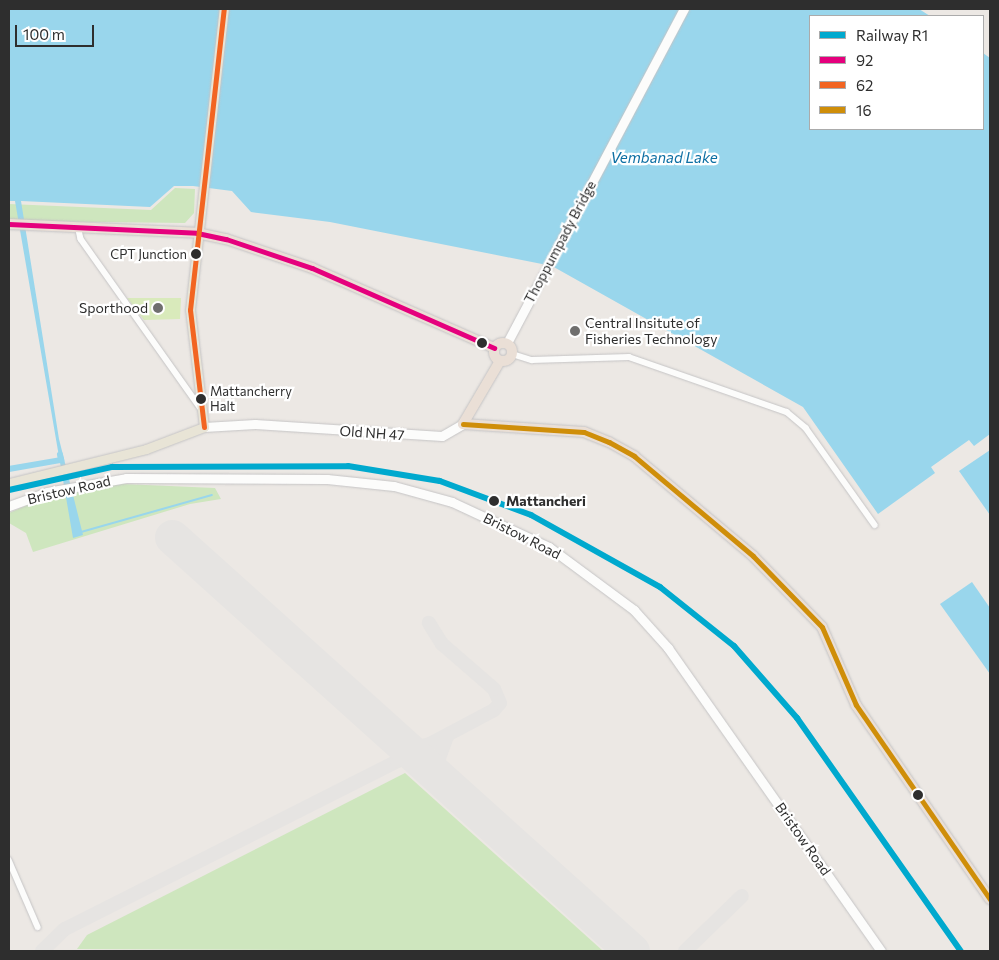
<!DOCTYPE html>
<style>
body{margin:0}
#map{position:relative;width:999px;height:960px;overflow:hidden;background:#ece8e4;font-family:Commissioner,sans-serif}
div>[style]{position:absolute}
.green>*{inset:0;background:#cee6be}
.pitch>*{inset:0;background:#d9eabb}
.water>*{inset:0;background:#99d6ec}
.stream>*{height:2px;margin:-1px;padding:0 1px;transform-origin:1px;border-radius:1px;background:#99d6ec}
.canal>*{height:5.5px;margin:-2.75px;padding:0 2.75px;transform-origin:2.75px;border-radius:2.75px;background:#99d6ec}
.taxiway>*{height:14px;margin:-7px;padding:0 7px;transform-origin:7px;border-radius:7px;background:#e6e4e2}
.runway>*{height:35px;margin:-17.5px;padding:0 17.5px;transform-origin:17.5px;border-radius:17.5px;background:#e6e4e2}
.roads{filter:drop-shadow(0 0 1px #c5c4c5) drop-shadow(0 0 1px #c5c4c5)}
.street>*{height:5.5px;margin:-2.75px;padding:0 2.75px;transform-origin:2.75px;border-radius:2.75px;background:#fcfcfb}
.secondary>*{height:9px;margin:-4.5px;padding:0 4.5px;transform-origin:4.5px;border-radius:4.5px;background:#fcfcfb}
.primary>*{height:9px;margin:-4.5px;padding:0 4.5px;transform-origin:4.5px;border-radius:4.5px;background:#e8e4d6}
.highway>*{height:10px;margin:-5px;padding:0 5px;transform-origin:5px;border-radius:5px;background:#eadfd6}
.highway>.ring{margin:-5px;padding:0;box-sizing:content-box;background:none;border:10px solid #eadfd6;border-radius:50%}
.bus-1>*{height:5px;margin:-2.5px;padding:0 2.5px;transform-origin:2.5px;border-radius:2.5px;background:#e5007d}
.bus-2>*{height:5px;margin:-2.5px;padding:0 2.5px;transform-origin:2.5px;border-radius:2.5px;background:#f26522}
.bus-3>*{height:5px;margin:-2.5px;padding:0 2.5px;transform-origin:2.5px;border-radius:2.5px;background:#cf8e09}
.rail-1>*{height:6px;margin:-3px;padding:0 3px;transform-origin:3px;border-radius:3px;background:#00a9ce}
.dots>*{width:14px;height:14px;translate:-50% -50%;box-sizing:border-box;border:2px solid #fff;border-radius:50%}
span{translate:-50% -50%;white-space:nowrap;text-align:center;line-height:1.15;-webkit-text-stroke:4.5px #fff;paint-order:stroke}
.bus-label{font-size:13px;color:#2e2e2e}
.right{translate:-100% -50%;text-align:right}
.left{translate:0 -50%;text-align:left}
.street-label{font-size:14px;color:#2e2e2e}
.poi-label{font-size:14px;color:#2e2e2e}
.stop-label{font-size:14px;color:#2e2e2e;font-weight:700}
.water-label{font-size:15px;color:#0d6fa3;font-style:italic}
.frame{position:absolute;inset:0;border:10px solid #2e2e2e;pointer-events:none}
.legend{position:absolute;left:809px;top:15px;width:175px;height:115px;box-sizing:border-box;background:#fff;border:1px solid #ababab;margin:0;padding:6px 9px;list-style:none;font-size:15px;color:#2e2e2e}
.legend li{display:flex;align-items:center;gap:10px;height:25px}
.legend b{width:25px;border:1px solid #ababab}
.scale{position:absolute;left:15px;top:25px;width:79px;height:22px;box-sizing:border-box;border:2px solid #2e2e2e;border-top:0;padding-left:6px;font-size:15px;line-height:18px;white-space:nowrap;color:#2e2e2e;-webkit-text-stroke:4px #fff;paint-order:stroke}
</style>
<div id="map">
<div class="green">
<div style="clip-path:polygon(175px 188px,195px 189px,194px 213px,185px 223px,9px 221px,9px 204px,151px 210px)"></div>
<div style="clip-path:polygon(123px 484px,215px 488px,221px 499px,190px 504px,33px 552px,26px 533px,9px 523px,9px 513px,48px 496px)"></div>
<div style="clip-path:polygon(405px 773px,603px 951px,77px 949px,87px 935px)"></div>
</div>
<div class="pitch">
<div style="clip-path:polygon(127px 298px,181px 298px,180px 319px,144px 320px)"></div>
</div>
<div class="water">
<div style="clip-path:polygon(9px 9px,919px 9px,930px 16px,810px 16px,810px 129px,983px 129px,983px 53px,990px 58px,990px 434px,974px 446px,969px 440px,931px 467px,935px 473px,878px 514px,803px 407px,552px 266px,330px 222px,251px 212px,232px 191px,193px 186px,174px 186px,150px 207px,21px 201px,59px 439px,83px 535px,73px 538px,15px 201px,9px 201px)"></div>
<div style="clip-path:polygon(990px 450px,990px 515px,959px 471px)"></div>
<div style="clip-path:polygon(972px 582px,990px 608px,990px 674px,940px 604px)"></div>
</div>
<div class="stream">
<div style="left:81px;top:532px;width:136px;rotate:-15.8deg"></div>
</div>
<div class="canal">
<div style="left:9px;top:469px;width:53px;rotate:-9.8deg"></div>
<div style="left:61px;top:460px;width:5px;rotate:-101deg"></div>
</div>
<div class="taxiway">
<div style="left:401px;top:742px;width:18px;rotate:16deg"></div>
<div style="left:418px;top:747px;width:12px;rotate:-14deg"></div>
<div style="left:430px;top:744px;width:72px;rotate:-28deg"></div>
<div style="left:494px;top:710px;width:9px;rotate:-49deg"></div>
<div style="left:500px;top:703px;width:15px;rotate:-113deg"></div>
<div style="left:494px;top:689px;width:69px;rotate:-139.1deg"></div>
<div style="left:442px;top:644px;width:25px;rotate:-122deg"></div>
<div style="left:397px;top:761px;width:16px;rotate:-15deg"></div>
<div style="left:412px;top:757px;width:11px;rotate:22deg"></div>
<div style="left:434px;top:772px;width:38px;rotate:-70deg"></div>
<div style="left:42px;top:951px;width:32px;rotate:-44deg"></div>
<div style="left:65px;top:929px;width:372px;rotate:-26.8deg"></div>
<div style="left:397px;top:761px;width:12px;rotate:-48deg"></div>
<div style="left:405px;top:752px;width:11px;rotate:-112deg"></div>
<div style="left:685px;top:951px;width:79px;rotate:-44deg"></div>
</div>
<div class="runway">
<div style="left:172px;top:537px;width:619px;rotate:41.99deg"></div>
</div>
<div class="roads">
<div class="street">
<div style="left:78px;top:226px;width:13px;rotate:77deg"></div>
<div style="left:81px;top:239px;width:206px;rotate:54.7deg"></div>
<div style="left:512px;top:354px;width:21px;rotate:17deg"></div>
<div style="left:532px;top:360px;width:97px;rotate:-1.8deg"></div>
<div style="left:629px;top:357px;width:167px;rotate:19.2deg"></div>
<div style="left:787px;top:412px;width:25px;rotate:40deg"></div>
<div style="left:806px;top:428px;width:119px;rotate:54.6deg"></div>
<div style="left:9px;top:860px;width:73px;rotate:66.6deg"></div>
</div>
<div class="secondary">
<div style="left:507px;top:343px;width:378px;rotate:-62.1deg"></div>
<div style="left:204px;top:427px;width:51px;rotate:-3.4deg"></div>
<div style="left:255px;top:424px;width:187px;rotate:3.7deg"></div>
<div style="left:442px;top:436px;width:24px;rotate:-30deg"></div>
<div style="left:9px;top:506px;width:40px;rotate:-20.2deg"></div>
<div style="left:47px;top:492px;width:80px;rotate:-10deg"></div>
<div style="left:126px;top:478px;width:201px;rotate:0.3deg"></div>
<div style="left:327px;top:479px;width:67px;rotate:6deg"></div>
<div style="left:394px;top:486px;width:60px;rotate:15.4deg"></div>
<div style="left:452px;top:502px;width:107px;rotate:24.9deg"></div>
<div style="left:549px;top:547px;width:106px;rotate:36.5deg"></div>
<div style="left:634px;top:610px;width:51px;rotate:48.2deg"></div>
<div style="left:668px;top:648px;width:370px;rotate:54.9deg"></div>
</div>
<div class="primary">
<div style="left:9px;top:483px;width:141px;rotate:-13.9deg"></div>
<div style="left:146px;top:449px;width:62px;rotate:-20.8deg"></div>
<div style="left:204px;top:427px;width:118px;rotate:-96.8deg"></div>
<div style="left:190px;top:310px;width:303px;rotate:-83.6deg"></div>
</div>
<div class="highway">
<div style="left:9px;top:224px;width:188px;rotate:2.7deg"></div>
<div style="left:197px;top:233px;width:30px;rotate:12deg"></div>
<div style="left:226px;top:239px;width:91px;rotate:18.6deg"></div>
<div style="left:312px;top:268px;width:199px;rotate:23.7deg"></div>
<div class="ring" style="left:494px;top:343px;width:8px;height:8px"></div>
<div style="left:463px;top:424px;width:121px;rotate:3.8deg"></div>
<div style="left:584px;top:432px;width:27px;rotate:22deg"></div>
<div style="left:609px;top:442px;width:29px;rotate:29deg"></div>
<div style="left:634px;top:456px;width:155px;rotate:40deg"></div>
<div style="left:753px;top:556px;width:99px;rotate:45.8deg"></div>
<div style="left:822px;top:627px;width:85px;rotate:66.4deg"></div>
<div style="left:856px;top:705px;width:236px;rotate:55.4deg"></div>
<div style="left:463px;top:424px;width:73px;rotate:-59.6deg"></div>
</div>
</div>
<div class="bus-1">
<div style="left:9px;top:224px;width:188px;rotate:2.7deg"></div>
<div style="left:197px;top:233px;width:30px;rotate:12deg"></div>
<div style="left:226px;top:239px;width:91px;rotate:18.6deg"></div>
<div style="left:312px;top:268px;width:199px;rotate:23.7deg"></div>
</div>
<div class="bus-2">
<div style="left:204px;top:427px;width:118px;rotate:-96.8deg"></div>
<div style="left:190px;top:310px;width:303px;rotate:-83.6deg"></div>
</div>
<div class="bus-3">
<div style="left:463px;top:424px;width:121px;rotate:3.8deg"></div>
<div style="left:584px;top:432px;width:27px;rotate:22deg"></div>
<div style="left:609px;top:442px;width:29px;rotate:29deg"></div>
<div style="left:634px;top:456px;width:155px;rotate:40deg"></div>
<div style="left:753px;top:556px;width:99px;rotate:45.8deg"></div>
<div style="left:822px;top:627px;width:85px;rotate:66.4deg"></div>
<div style="left:856px;top:705px;width:236px;rotate:55.4deg"></div>
</div>
<div class="rail-1">
<div style="left:9px;top:490px;width:106px;rotate:-12.6deg"></div>
<div style="left:112px;top:467px;width:236px;rotate:-0.2deg"></div>
<div style="left:348px;top:466px;width:93px;rotate:9.3deg"></div>
<div style="left:440px;top:481px;width:97px;rotate:20.5deg"></div>
<div style="left:531px;top:515px;width:148px;rotate:29.2deg"></div>
<div style="left:660px;top:587px;width:95px;rotate:38.6deg"></div>
<div style="left:734px;top:646px;width:96px;rotate:48.8deg"></div>
<div style="left:797px;top:718px;width:285px;rotate:54.9deg"></div>
</div>
<div class="dots">
<div style="left:196px;top:254px;background:#2e2e2e"></div>
<div style="left:158px;top:308px;background:#706f6e"></div>
<div style="left:575px;top:331px;background:#706f6e"></div>
<div style="left:482px;top:343px;background:#2e2e2e"></div>
<div style="left:201px;top:399px;background:#2e2e2e"></div>
<div style="left:494px;top:501px;background:#2e2e2e"></div>
<div style="left:918px;top:795px;background:#2e2e2e"></div>
</div>
<div class="bus-label">
<span class="right" style="left:187px;top:254px">CPT Junction</span>
<span class="left" style="left:210px;top:399px">Mattancherry<br>Halt</span>
</div>
<div class="street-label">
<span style="left:560px;top:242px;rotate:-62deg">Thoppumpady Bridge</span>
<span style="left:372px;top:433px;rotate:4deg">Old NH 47</span>
<span style="left:69px;top:490px;rotate:-13deg">Bristow Road</span>
<span style="left:522px;top:536px;rotate:27deg">Bristow Road</span>
<span style="left:803px;top:839px;rotate:55deg">Bristow Road</span>
</div>
<div class="poi-label">
<span class="right" style="left:148px;top:308px">Sporthood</span>
<span class="left" style="left:585px;top:331px">Central Insitute of<br>Fisheries Technology</span>
</div>
<div class="stop-label">
<span class="left" style="left:506px;top:501px">Mattancheri</span>
</div>
<div class="water-label">
<span style="left:664px;top:158px">Vembanad Lake</span>
</div>
<div class="frame"></div>
<ul class="legend">
<li><b style="height:6px;background:#00a9ce"></b>Railway R1</li>
<li><b style="height:6px;background:#e5007d"></b>92</li>
<li><b style="height:6px;background:#f26522"></b>62</li>
<li><b style="height:6px;background:#cf8e09"></b>16</li>
</ul>
<div class="scale">100 m</div>
</div>
